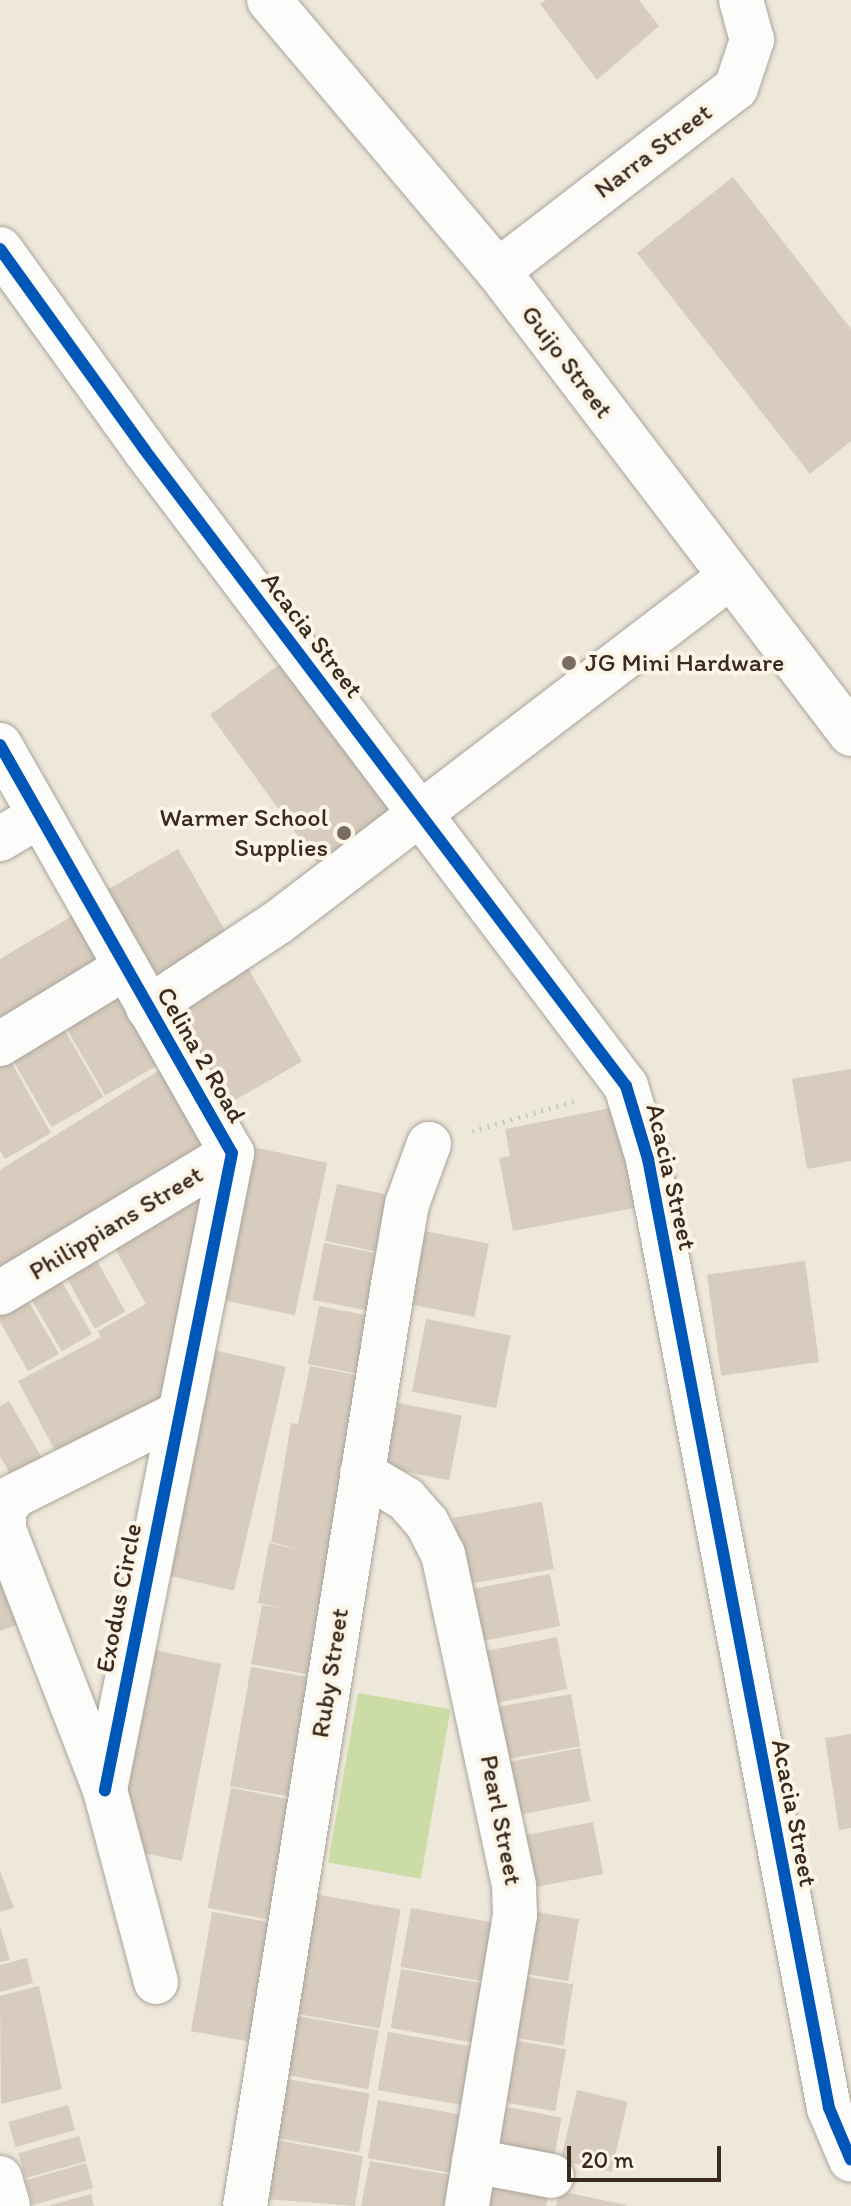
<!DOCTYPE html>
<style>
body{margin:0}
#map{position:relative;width:851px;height:2206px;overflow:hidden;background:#eee8db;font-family:Itim,sans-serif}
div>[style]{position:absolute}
.green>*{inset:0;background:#ccdca6;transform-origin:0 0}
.building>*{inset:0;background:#d7ccbe;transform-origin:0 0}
.path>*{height:5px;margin-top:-2.5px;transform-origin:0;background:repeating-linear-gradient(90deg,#cdcac6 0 2px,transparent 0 8px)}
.roads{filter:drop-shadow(0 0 2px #aaa49b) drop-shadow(0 0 2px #aaa49b)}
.street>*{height:44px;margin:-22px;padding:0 22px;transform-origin:22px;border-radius:22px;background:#fcfcfa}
.cycleway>*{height:12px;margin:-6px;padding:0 6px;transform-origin:6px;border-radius:6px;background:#0057b8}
.dots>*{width:22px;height:22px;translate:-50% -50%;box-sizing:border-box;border:4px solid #fcf5e5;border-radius:50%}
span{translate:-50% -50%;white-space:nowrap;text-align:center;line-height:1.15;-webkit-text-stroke:8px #fcf5e5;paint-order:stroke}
.street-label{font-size:26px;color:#3b2a1e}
.poi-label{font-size:26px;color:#3b2a1e}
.left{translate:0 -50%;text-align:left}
.right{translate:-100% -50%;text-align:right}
.scale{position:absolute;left:567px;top:2146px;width:154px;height:36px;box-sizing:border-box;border:4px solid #3b2a1e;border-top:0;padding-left:10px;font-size:24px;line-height:28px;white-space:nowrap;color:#3b2a1e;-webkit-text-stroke:6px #fcf5e5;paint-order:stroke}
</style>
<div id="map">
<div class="green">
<div style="left:358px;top:1693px;width:94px;height:172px;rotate:10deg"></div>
</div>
<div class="building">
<div style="clip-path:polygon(546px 0,639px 0,659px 26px,597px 80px,540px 4px)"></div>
<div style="clip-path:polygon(733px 177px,851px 329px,851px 441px,810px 474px,637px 253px)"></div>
<div style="left:291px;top:656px;width:191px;height:100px;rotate:54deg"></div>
<div style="left:178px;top:849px;width:101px;height:93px;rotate:60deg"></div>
<div style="clip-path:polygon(79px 912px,111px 966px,0 1030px,0 959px)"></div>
<div style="left:248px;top:968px;width:108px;height:95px;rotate:60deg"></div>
<div style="left:117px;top:994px;width:82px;height:61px;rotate:60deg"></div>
<div style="left:63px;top:1027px;width:81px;height:60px;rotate:60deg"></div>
<div style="clip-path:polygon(10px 1060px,51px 1133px,5px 1159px,0 1151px,0 1066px)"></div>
<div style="clip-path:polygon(163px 1068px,213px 1153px,0 1283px,0 1170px)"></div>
<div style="clip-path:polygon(851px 1069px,851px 1161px,807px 1169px,792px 1079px)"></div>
<div style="clip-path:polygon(615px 1107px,634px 1208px,513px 1231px,499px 1158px,510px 1156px,505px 1129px)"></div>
<div style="left:244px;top:1145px;width:85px;height:156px;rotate:12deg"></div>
<div style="left:337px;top:1184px;width:64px;height:58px;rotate:12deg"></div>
<div style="clip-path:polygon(201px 1193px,168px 1408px,60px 1460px,18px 1381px,101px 1337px,98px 1331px,146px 1304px,113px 1245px)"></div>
<div style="left:425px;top:1231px;width:65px;height:75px;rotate:11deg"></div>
<div style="left:324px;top:1243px;width:63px;height:58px;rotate:11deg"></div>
<div style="left:90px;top:1248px;width:73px;height:35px;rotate:61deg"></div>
<div style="left:805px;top:1261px;width:102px;height:99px;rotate:82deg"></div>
<div style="left:55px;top:1270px;width:74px;height:35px;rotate:60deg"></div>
<div style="clip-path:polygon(22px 1290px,59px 1354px,28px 1371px,0 1322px,0 1303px)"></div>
<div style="left:319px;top:1306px;width:64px;height:59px;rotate:11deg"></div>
<div style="left:426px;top:1319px;width:86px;height:74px;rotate:11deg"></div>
<div style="left:205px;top:1348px;width:83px;height:230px;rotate:13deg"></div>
<div style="clip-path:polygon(310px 1366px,372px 1378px,322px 1677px,251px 1664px,262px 1605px,290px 1609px,258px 1603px,269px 1543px,302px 1550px,271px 1542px,291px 1423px,298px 1424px)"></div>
<div style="clip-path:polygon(9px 1401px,46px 1465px,15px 1483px,0 1456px,0 1406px)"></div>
<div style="left:398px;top:1403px;width:65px;height:66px;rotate:11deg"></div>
<div style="left:542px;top:1502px;width:68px;height:90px;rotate:80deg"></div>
<div style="clip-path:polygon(0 1556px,31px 1620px,0 1631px)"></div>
<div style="left:550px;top:1574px;width:53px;height:83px;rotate:79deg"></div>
<div style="left:557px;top:1637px;width:53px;height:83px;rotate:79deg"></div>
<div style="clip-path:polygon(145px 1648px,221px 1664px,182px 1861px,132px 1851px,118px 1785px)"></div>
<div style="left:251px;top:1667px;width:73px;height:121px;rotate:10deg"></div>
<div style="left:571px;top:1694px;width:53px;height:84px;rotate:80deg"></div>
<div style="clip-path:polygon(851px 1734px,851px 1828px,839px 1830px,825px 1738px)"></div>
<div style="left:580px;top:1748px;width:54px;height:84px;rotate:79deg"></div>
<div style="left:231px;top:1788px;width:72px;height:122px;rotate:11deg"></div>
<div style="left:593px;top:1822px;width:53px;height:83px;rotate:79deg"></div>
<div style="clip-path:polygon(0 1871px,14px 1908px,0 1912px)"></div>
<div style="left:314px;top:1894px;width:88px;height:121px;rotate:10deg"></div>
<div style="left:411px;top:1908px;width:88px;height:60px;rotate:10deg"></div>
<div style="left:521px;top:1909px;width:59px;height:63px;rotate:10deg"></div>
<div style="left:212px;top:1912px;width:72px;height:121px;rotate:10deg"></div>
<div style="clip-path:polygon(0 1927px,10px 1960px,0 1962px)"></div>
<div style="clip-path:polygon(27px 1958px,33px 1983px,0 1992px,0 1965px)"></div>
<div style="left:401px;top:1969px;width:88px;height:60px;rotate:10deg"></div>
<div style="left:515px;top:1975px;width:59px;height:62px;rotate:9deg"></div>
<div style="clip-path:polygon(39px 1986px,62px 2089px,1px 2104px,0 1996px)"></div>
<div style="left:292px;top:2015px;width:88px;height:60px;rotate:10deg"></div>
<div style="left:388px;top:2032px;width:88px;height:59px;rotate:10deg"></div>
<div style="left:508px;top:2039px;width:59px;height:63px;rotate:10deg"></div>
<div style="left:282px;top:2078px;width:89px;height:60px;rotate:10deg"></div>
<div style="left:577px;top:2090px;width:52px;height:72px;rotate:13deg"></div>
<div style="left:378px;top:2100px;width:88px;height:59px;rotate:10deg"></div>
<div style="left:491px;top:2104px;width:72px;height:53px;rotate:11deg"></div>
<div style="left:68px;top:2105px;width:26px;height:62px;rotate:74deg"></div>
<div style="left:79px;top:2136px;width:26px;height:63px;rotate:74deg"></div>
<div style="clip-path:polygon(276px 2140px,363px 2156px,355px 2206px,266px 2199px)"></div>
<div style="clip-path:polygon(370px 2161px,457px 2176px,452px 2206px,361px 2206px)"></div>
<div style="left:86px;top:2163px;width:26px;height:63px;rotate:74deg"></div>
<div style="clip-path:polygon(480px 2172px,550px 2186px,546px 2206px,473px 2206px)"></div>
<div style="clip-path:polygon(559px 2191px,627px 2205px,626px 2206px,556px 2206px)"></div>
<div style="clip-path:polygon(91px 2194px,94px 2206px,50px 2206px,50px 2205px)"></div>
</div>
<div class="path">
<div style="left:472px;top:1131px;width:110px;rotate:-16.3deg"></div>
</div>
<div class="roads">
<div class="street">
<div style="left:269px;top:0;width:355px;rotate:49.8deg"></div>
<div style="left:498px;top:271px;width:582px;rotate:52.68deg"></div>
<div style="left:0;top:249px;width:246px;rotate:54.2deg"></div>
<div style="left:144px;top:449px;width:799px;rotate:52.89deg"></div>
<div style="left:626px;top:1086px;width:76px;rotate:73.2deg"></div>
<div style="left:648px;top:1159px;width:966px;rotate:79.2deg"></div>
<div style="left:829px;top:2108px;width:56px;rotate:67.1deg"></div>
<div style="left:498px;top:271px;width:300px;rotate:-37.6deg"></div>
<div style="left:736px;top:88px;width:51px;rotate:-71.6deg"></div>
<div style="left:752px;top:40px;width:41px;rotate:-105.4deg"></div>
<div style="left:0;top:745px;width:469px;rotate:60.4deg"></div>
<div style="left:232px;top:1153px;width:650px;rotate:101.28deg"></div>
<div style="left:0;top:839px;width:45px;rotate:-30.5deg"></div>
<div style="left:148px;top:1008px;width:154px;rotate:-33.4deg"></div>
<div style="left:277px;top:923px;width:571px;rotate:-37.39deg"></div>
<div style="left:0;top:1044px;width:148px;rotate:-31.4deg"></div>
<div style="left:0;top:1293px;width:271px;rotate:-31.1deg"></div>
<div style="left:362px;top:1473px;width:51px;rotate:30.6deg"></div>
<div style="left:406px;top:1499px;width:32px;rotate:49deg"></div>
<div style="left:427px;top:1523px;width:35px;rotate:63deg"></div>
<div style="left:443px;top:1554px;width:340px;rotate:77.9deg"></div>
<div style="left:514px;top:1886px;width:29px;rotate:88deg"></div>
<div style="left:515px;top:1915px;width:295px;rotate:99.4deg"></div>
<div style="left:156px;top:1982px;width:199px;rotate:-104.9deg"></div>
<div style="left:105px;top:1790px;width:280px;rotate:-111.2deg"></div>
<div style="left:4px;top:1529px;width:19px;rotate:-90deg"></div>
<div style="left:4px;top:1510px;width:17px;rotate:-54deg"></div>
<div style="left:14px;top:1496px;width:181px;rotate:-26.6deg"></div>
<div style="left:474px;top:2161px;width:79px;rotate:10.9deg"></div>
<div style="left:0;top:2178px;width:29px;rotate:74deg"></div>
<div style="left:245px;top:2206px;width:945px;rotate:-80.87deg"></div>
<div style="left:395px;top:1273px;width:70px;rotate:-80.1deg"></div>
<div style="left:407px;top:1204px;width:64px;rotate:-69.9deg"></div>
</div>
</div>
<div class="cycleway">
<div style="left:0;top:249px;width:246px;rotate:54.2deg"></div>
<div style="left:144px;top:449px;width:799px;rotate:52.89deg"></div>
<div style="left:626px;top:1086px;width:76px;rotate:73.2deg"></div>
<div style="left:648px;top:1159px;width:966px;rotate:79.2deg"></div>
<div style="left:829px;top:2108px;width:56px;rotate:67.1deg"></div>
<div style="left:0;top:745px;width:469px;rotate:60.4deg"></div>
<div style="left:232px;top:1153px;width:650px;rotate:101.28deg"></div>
</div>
<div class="dots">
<div style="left:569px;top:663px;background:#7a6c60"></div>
<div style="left:344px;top:833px;background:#7a6c60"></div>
</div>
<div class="street-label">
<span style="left:653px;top:151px;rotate:-37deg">Narra Street</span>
<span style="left:567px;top:362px;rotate:53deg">Guijo Street</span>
<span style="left:312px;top:635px;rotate:53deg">Acacia Street</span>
<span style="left:201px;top:1055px;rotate:60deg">Celina 2 Road</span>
<span style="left:671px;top:1177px;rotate:77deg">Acacia Street</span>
<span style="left:116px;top:1223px;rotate:-31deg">Philippians Street</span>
<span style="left:119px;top:1598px;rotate:-79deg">Exodus Circle</span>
<span style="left:330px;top:1673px;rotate:-81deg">Ruby Street</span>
<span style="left:794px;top:1813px;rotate:79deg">Acacia Street</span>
<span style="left:501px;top:1820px;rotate:79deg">Pearl Street</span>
</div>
<div class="poi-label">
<span class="left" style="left:585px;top:663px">JG Mini Hardware</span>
<span class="right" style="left:328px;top:833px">Warmer School<br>Supplies</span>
</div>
<div class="scale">20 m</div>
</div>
